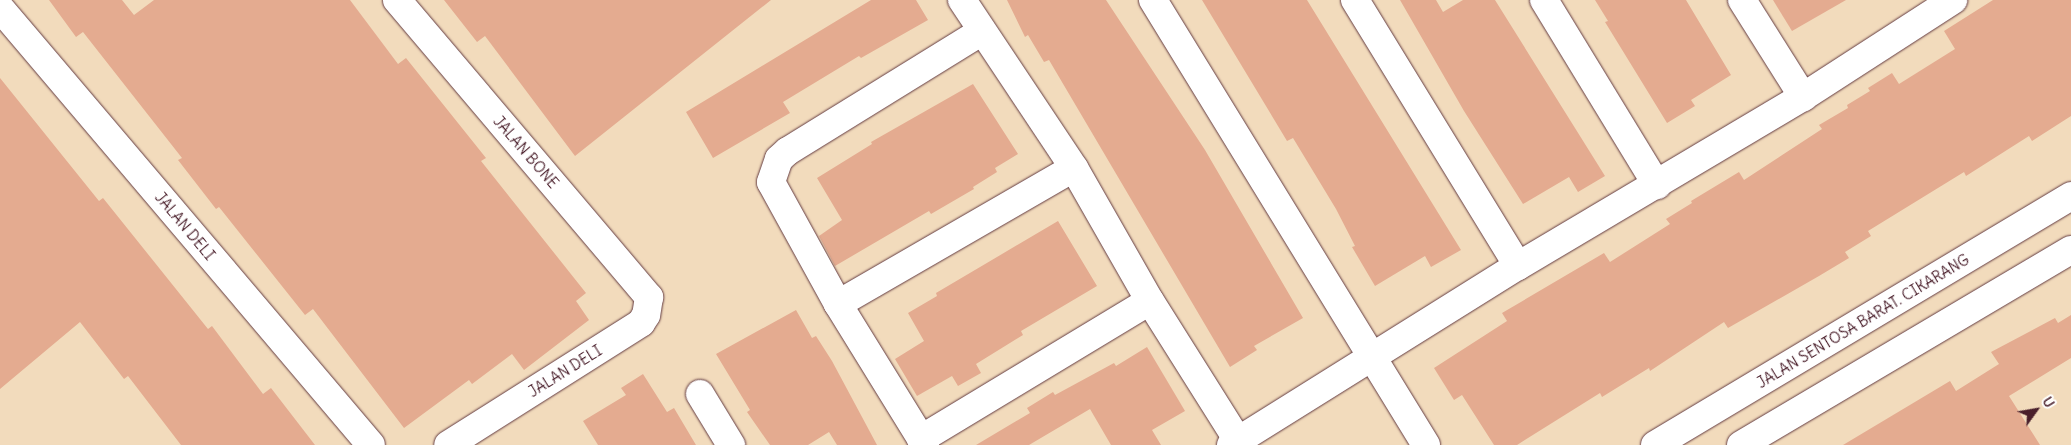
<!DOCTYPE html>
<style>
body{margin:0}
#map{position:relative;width:2071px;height:445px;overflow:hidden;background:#f2dbbc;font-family:Delius,sans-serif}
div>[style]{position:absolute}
.building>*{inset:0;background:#e4ab90}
.roads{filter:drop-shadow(0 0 1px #633b41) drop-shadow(0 0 1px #633b41)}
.street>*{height:28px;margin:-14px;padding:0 14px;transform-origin:14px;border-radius:14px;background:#fff}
span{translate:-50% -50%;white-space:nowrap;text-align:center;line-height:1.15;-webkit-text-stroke:4.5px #fff;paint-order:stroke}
.street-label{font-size:15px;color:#4a1f2b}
.north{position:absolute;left:2011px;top:385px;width:50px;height:50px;-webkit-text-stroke:4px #fff;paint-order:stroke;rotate:58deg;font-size:14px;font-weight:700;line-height:20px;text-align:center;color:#4a1f2b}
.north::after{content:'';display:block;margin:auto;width:18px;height:22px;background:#4a1f2b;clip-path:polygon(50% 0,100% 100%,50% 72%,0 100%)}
</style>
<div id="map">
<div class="building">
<div style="clip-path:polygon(49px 0,122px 0,134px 15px,154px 0,350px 0,398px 64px,406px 58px,486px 158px,481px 161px,586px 293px,576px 301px,589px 320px,524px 370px,512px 354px,472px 384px,469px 380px,404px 428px,313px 309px,305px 315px,219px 207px,216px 209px,178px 160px,182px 158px,83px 32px,76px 37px)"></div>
<div style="clip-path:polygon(444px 0,771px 0,575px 156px,485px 36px,477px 42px)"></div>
<div style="clip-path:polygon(871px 0,916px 0,928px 20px,861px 58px,859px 56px,783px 102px,790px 113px,713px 158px,686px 112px)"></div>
<div style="clip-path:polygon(1007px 0,1106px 0,1205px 150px,1303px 318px,1254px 346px,1257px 350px,1230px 367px,1049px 60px,1044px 62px,1028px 35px,1025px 37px)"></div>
<div style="clip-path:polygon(1202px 0,1307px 0,1461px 250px,1431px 267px,1425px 256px,1375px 286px,1352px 247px,1355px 246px,1336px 209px,1293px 138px,1287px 141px)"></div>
<div style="clip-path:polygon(1400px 0,1436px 0,1443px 12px,1463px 0,1495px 0,1605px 176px,1578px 192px,1569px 177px,1523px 204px,1464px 111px)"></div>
<div style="clip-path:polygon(1595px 0,1686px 0,1731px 75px,1691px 100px,1695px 106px,1667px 123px,1605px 22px,1608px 21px)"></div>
<div style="clip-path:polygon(1773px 0,1846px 0,1792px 31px)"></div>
<div style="clip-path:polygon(1993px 0,2071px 0,2071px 116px,2032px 141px,2029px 136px,1966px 176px,1964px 172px,1868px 231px,1871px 236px,1845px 252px,1849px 258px,1819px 276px,1728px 328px,1724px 322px,1650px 371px,1649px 368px,1602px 397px,1600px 393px,1517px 445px,1494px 445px,1462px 395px,1454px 400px,1434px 368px,1507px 321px,1502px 313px,1604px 253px,1610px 262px,1670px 224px,1666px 219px,1692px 203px,1691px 201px,1739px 172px,1744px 180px,1822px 129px,1819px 125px,1848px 108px,1847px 105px,1870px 91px,1868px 88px,1892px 73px,1899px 84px,1955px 49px,1944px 31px)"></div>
<div style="clip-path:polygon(0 78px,99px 201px,103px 198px,208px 329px,212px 326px,263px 394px,271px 388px,315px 445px,181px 445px,128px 376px,124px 379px,80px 322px,0 389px)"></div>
<div style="clip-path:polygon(973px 84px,1018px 154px,995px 168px,997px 172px,973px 187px,974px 189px,931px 214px,929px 211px,835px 266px,819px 236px,842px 220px,817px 178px,872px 144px,871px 142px)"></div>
<div style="clip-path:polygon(1058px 221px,1097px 286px,1021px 331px,1023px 335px,976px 364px,981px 373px,958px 386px,952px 376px,917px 396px,895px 359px,924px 341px,908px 313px,937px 296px,936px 293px)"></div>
<div style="clip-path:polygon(796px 310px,812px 338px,816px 336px,832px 361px,877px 445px,837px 445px,829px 432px,808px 445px,770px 445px,747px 412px,750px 410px,716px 354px)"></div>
<div style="clip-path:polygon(2071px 315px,2071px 358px,2009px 396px,2040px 445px,1843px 445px,1950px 381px,1956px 391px,1999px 364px,1991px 352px,2055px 318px,2058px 323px)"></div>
<div style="clip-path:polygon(1147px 347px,1185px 411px,1152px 430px,1161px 445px,1111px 445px,1090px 409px,1029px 445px,976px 445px,1030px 413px,1027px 408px,1053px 392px,1055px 395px,1114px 363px,1116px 366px)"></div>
<div style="clip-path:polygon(643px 374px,667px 412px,674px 408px,696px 445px,598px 445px,583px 421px,626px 395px,621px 388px)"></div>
</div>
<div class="roads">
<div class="street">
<div style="left:397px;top:0;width:390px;rotate:49.7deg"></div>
<div style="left:649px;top:297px;width:18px;rotate:99deg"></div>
<div style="left:646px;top:315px;width:9px;rotate:122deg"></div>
<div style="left:641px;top:323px;width:228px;rotate:147.7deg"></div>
<div style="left:962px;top:0;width:202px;rotate:56.3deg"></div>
<div style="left:1074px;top:168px;width:153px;rotate:60.3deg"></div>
<div style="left:1150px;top:301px;width:165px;rotate:57.8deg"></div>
<div style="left:1153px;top:0;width:522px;rotate:58.47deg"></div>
<div style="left:1355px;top:0;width:312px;rotate:58.5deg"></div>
<div style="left:1544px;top:0;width:217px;rotate:58.6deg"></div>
<div style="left:1742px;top:0;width:115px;rotate:57.8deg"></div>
<div style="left:0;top:8px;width:573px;rotate:49.67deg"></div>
<div style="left:838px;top:304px;width:272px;rotate:-30deg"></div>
<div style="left:700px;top:394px;width:60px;rotate:58.7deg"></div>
<div style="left:921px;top:439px;width:267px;rotate:-31.1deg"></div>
<div style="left:925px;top:445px;width:166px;rotate:-121.7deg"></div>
<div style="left:838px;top:304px;width:139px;rotate:-118.8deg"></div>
<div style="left:771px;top:182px;width:24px;rotate:-71deg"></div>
<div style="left:779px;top:159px;width:12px;rotate:-42deg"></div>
<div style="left:788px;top:151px;width:228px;rotate:-31.7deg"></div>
<div style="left:1231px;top:445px;width:338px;rotate:-32deg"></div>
<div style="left:1518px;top:266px;width:331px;rotate:-30.7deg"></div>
<div style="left:1803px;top:97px;width:179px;rotate:-32.9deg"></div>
<div style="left:1655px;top:445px;width:485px;rotate:-30.9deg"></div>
<div style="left:1741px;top:445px;width:383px;rotate:-30.6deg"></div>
</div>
</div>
<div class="street-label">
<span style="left:526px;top:152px;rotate:49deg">JALAN BONE</span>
<span style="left:185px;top:226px;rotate:50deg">JALAN DELI</span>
<span style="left:1863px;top:321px;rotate:-31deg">JALAN SENTOSA BARAT. CIKARANG</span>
<span style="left:565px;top:371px;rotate:-32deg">JALAN DELI</span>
</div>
<div class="north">U</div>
</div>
